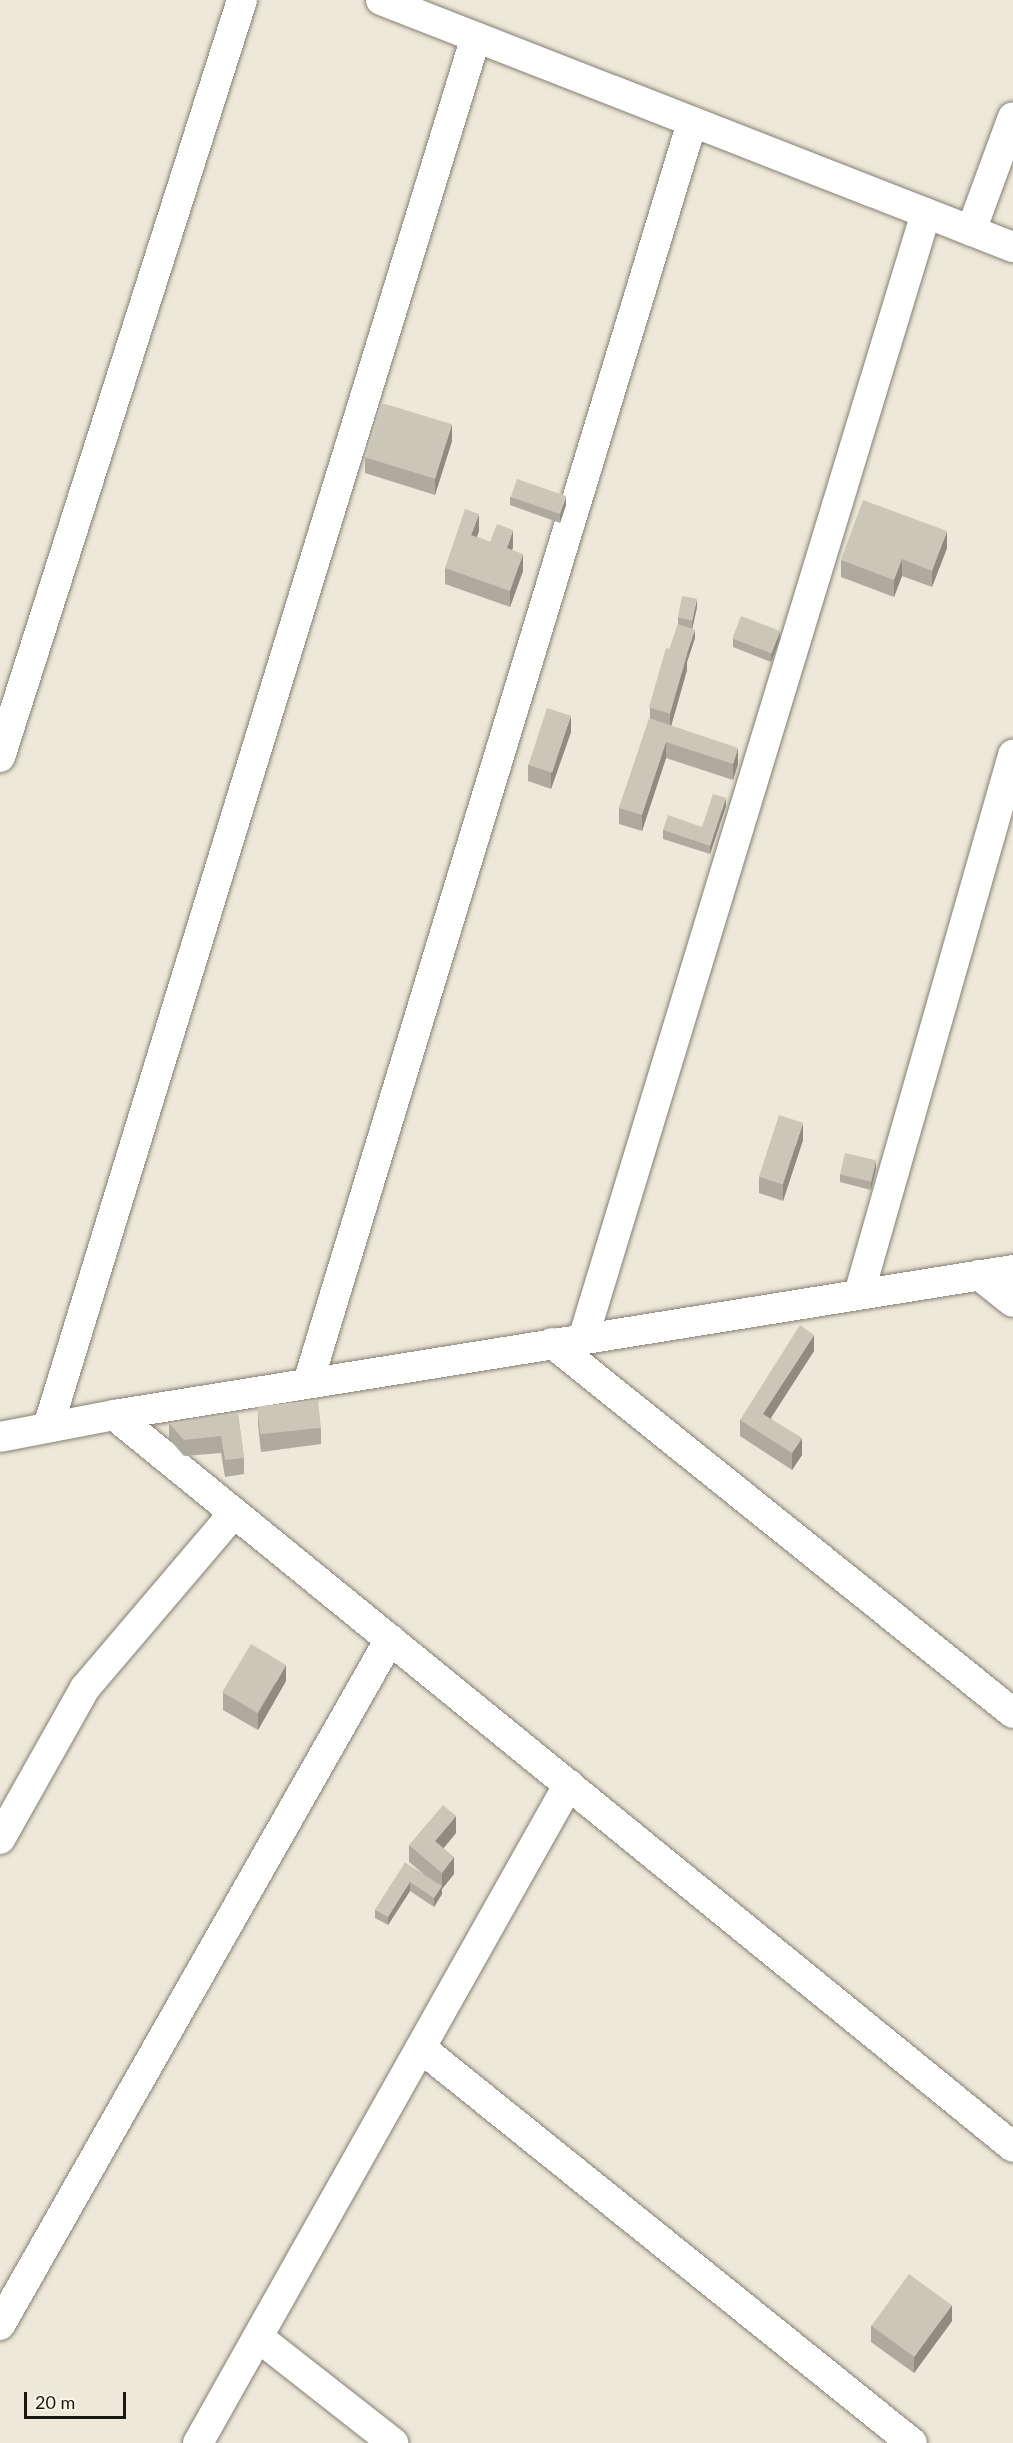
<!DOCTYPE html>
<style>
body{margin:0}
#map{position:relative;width:1013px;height:2443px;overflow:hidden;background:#ede8d9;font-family:Lato,sans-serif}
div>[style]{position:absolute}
.roads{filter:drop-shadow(0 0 2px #847f72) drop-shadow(0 0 2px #847f72)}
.minor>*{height:30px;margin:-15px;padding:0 15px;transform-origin:15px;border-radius:15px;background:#fff}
.wall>*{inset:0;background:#afaa9e}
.shaded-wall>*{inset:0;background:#8f8b81}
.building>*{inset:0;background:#ccc6b8;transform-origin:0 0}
span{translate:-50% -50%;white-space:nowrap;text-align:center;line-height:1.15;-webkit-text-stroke:4.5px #fbf5e6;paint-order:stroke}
.scale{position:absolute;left:24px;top:2392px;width:102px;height:27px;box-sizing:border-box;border:3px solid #191712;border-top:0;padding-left:8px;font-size:18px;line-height:21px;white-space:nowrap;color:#191712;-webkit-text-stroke:4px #fbf5e6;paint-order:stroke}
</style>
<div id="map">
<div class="roads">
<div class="minor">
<div style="left:381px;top:0;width:679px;rotate:21.35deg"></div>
<div style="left:971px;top:231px;width:121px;rotate:-69.8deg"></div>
<div style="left:0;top:757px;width:795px;rotate:-72.27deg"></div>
<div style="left:979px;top:1275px;width:43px;rotate:38.5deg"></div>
<div style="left:859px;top:1294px;width:561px;rotate:-74.05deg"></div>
<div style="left:583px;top:1339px;width:1177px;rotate:-73.06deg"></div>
<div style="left:552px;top:1343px;width:591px;rotate:38.75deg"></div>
<div style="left:308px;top:1383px;width:1318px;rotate:-73.06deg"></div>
<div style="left:114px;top:1415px;width:1159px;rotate:39.15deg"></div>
<div style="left:48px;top:1427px;width:1454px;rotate:-72.89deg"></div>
<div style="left:0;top:1437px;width:116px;rotate:-10.9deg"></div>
<div style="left:114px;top:1415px;width:911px;rotate:-9.16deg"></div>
<div style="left:0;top:1839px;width:173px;rotate:-60.6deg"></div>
<div style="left:85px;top:1688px;width:230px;rotate:-49.6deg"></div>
<div style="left:421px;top:2048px;width:630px;rotate:38.82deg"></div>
<div style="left:0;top:2325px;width:789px;rotate:-60.38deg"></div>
<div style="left:258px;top:2337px;width:172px;rotate:38.1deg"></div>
<div style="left:198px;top:2443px;width:756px;rotate:-60.62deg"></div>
</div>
</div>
<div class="wall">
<div style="clip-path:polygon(452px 441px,435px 495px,365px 473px,365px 457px)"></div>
<div style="clip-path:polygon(510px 497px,566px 505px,560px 523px,510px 505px)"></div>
<div style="clip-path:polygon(479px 531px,477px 537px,490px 542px,513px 547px,512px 550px,523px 571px,510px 607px,445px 584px,445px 568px)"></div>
<div style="clip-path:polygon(947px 548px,932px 587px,902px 576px,894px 597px,841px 577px,841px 560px)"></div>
<div style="clip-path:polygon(697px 607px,692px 629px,695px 638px,687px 662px,687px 670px,671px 726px,738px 764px,733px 780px,666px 758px,642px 831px,619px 824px,619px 808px,650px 719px,650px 708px,678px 624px,678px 618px)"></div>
<div style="clip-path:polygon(733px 639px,780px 639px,771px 662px,733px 647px)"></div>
<div style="clip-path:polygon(571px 732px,551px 789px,528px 781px,528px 765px)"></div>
<div style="clip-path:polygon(726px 806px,710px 854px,663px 839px,663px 830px,702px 827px)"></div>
<div style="clip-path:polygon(803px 1140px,783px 1201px,759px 1193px,759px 1177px)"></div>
<div style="clip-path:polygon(876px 1169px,871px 1190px,840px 1182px,840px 1174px)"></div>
<div style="clip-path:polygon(814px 1351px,771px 1418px,802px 1455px,792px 1470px,740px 1436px,740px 1420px)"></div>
<div style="clip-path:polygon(258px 1408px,321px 1428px,321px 1444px,261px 1452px,258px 1425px)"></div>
<div style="clip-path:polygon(238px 1414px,244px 1458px,244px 1474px,225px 1477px,221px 1453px,184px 1456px,169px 1439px,169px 1423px)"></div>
<div style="clip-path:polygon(286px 1681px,258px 1730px,223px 1710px,223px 1693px)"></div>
<div style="clip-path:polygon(456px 1833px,444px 1848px,454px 1874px,442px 1889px,442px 1894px,434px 1907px,410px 1891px,388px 1925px,375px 1918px,375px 1910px,405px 1863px,425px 1875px,409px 1862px,409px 1845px)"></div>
<div style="clip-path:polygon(952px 2321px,914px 2373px,871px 2342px,871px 2326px)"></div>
</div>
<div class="shaded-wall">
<div style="clip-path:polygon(452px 424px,452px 441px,435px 495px,435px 479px)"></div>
<div style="clip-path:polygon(566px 496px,566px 505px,560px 523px,560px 515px)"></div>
<div style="clip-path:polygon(479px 514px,479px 531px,471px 551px,471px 535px)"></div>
<div style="clip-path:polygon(513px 530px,513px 547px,507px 565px,507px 548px)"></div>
<div style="clip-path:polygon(947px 531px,947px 548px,932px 587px,932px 571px)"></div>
<div style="clip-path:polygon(523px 554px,523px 571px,510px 607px,510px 591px)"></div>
<div style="clip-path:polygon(902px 559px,902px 576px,894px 597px,894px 580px)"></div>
<div style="clip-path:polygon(697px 599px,697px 607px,692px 630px,692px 621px)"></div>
<div style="clip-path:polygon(695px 630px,695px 638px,687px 662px,687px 670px,670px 730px,670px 713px,686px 657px)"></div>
<div style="clip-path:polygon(780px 631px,780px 639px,771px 662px,771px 653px)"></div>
<div style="clip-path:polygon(571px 716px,571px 732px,551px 789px,551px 772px)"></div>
<div style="clip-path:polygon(666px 742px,666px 758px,642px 831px,642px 815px)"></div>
<div style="clip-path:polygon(738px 748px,738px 764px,733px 780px,733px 764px)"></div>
<div style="clip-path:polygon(726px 798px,726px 806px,710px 854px,710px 846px)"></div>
<div style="clip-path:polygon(803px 1123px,803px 1140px,783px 1201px,783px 1185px)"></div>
<div style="clip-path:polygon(876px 1160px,876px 1169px,871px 1190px,871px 1182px)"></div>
<div style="clip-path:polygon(814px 1335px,814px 1351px,763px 1430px,763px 1414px)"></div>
<div style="clip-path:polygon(802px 1438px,802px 1455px,792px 1470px,792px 1453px)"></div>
<div style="clip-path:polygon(286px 1665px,286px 1681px,258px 1730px,258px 1714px)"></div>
<div style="clip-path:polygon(456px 1816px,456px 1833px,435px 1858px,435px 1841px)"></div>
<div style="clip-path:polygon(454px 1857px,454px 1874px,442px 1889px,442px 1894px,434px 1907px,434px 1898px,442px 1886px,442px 1873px)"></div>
<div style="clip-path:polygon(410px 1882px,410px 1891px,388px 1925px,388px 1917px)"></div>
<div style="clip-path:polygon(952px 2305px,952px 2321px,914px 2373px,914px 2357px)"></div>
</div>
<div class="building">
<div style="left:382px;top:403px;width:73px;height:57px;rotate:17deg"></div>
<div style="left:517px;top:479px;width:52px;height:19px;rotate:19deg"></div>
<div style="clip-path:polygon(863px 500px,947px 531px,932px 571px,902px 559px,894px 580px,841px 560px)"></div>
<div style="clip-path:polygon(465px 509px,479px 514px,471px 535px,490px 542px,497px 524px,513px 530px,507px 548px,523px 554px,510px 591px,445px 568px)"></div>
<div style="left:682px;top:596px;width:15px;height:22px;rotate:11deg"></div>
<div style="left:741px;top:616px;width:42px;height:24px;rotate:21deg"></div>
<div style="left:678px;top:624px;width:18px;height:27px;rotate:19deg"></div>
<div style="left:666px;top:648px;width:22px;height:62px;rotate:16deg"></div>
<div style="left:547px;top:708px;width:25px;height:60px;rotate:18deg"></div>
<div style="clip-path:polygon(649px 718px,738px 748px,733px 764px,666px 742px,642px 815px,619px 808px)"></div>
<div style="clip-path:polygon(713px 794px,726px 798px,710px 846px,663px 830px,668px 815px,702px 827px)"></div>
<div style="left:779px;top:1115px;width:25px;height:65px;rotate:18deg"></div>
<div style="left:845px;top:1153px;width:32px;height:22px;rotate:13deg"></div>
<div style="clip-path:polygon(800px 1325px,814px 1335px,763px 1414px,802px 1438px,792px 1453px,740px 1420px)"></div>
<div style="left:318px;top:1400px;width:28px;height:61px;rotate:84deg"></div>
<div style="clip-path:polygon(238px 1414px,244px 1458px,225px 1460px,221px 1436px,184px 1440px,169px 1423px)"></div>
<div style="left:251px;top:1644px;width:41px;height:56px;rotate:31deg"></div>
<div style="clip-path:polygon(443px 1805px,456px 1816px,435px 1841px,454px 1857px,442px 1873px,409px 1845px)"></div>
<div style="clip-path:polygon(405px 1863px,442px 1886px,434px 1898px,410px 1882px,388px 1917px,375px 1910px)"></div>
<div style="left:909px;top:2274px;width:53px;height:64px;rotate:36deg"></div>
</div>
<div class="scale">20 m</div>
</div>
